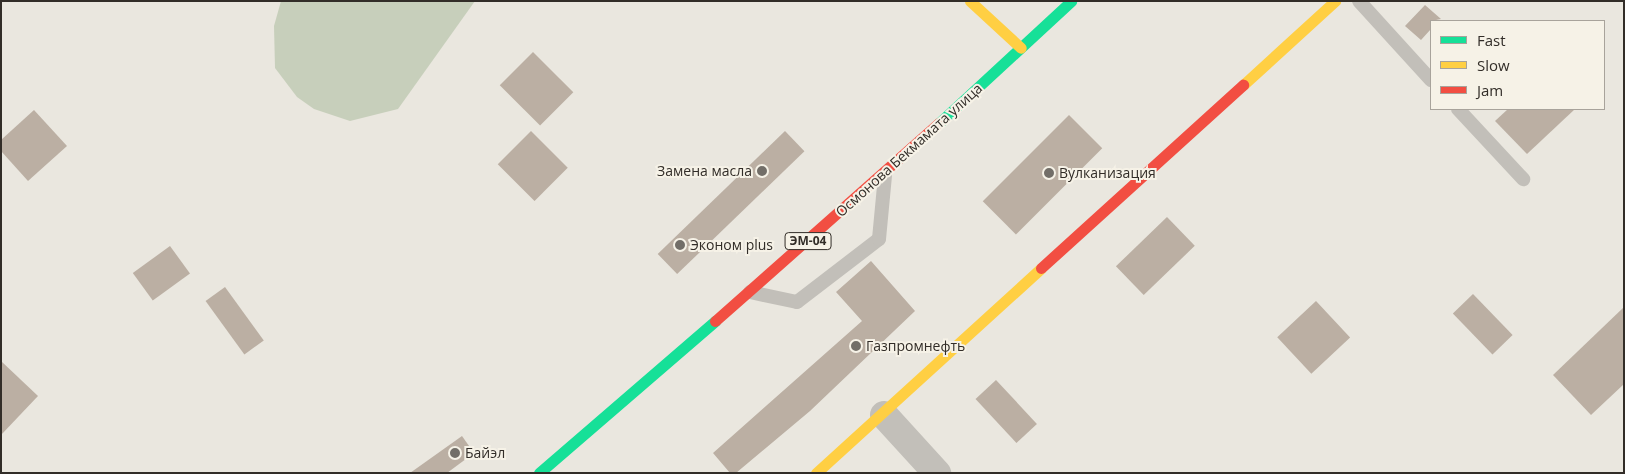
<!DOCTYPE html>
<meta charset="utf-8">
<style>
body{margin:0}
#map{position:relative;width:1625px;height:474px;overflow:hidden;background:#eae7df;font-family:"Open Sans",sans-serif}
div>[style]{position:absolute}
.green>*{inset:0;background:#c7cfbb}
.building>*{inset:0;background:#bbafa3;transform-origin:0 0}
.lane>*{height:14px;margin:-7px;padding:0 7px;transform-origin:7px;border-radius:7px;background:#c2bfb9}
.street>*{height:28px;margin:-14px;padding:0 14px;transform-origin:14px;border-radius:14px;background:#c2bfb9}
.fast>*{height:11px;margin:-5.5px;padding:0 5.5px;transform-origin:5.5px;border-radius:5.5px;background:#16e098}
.slow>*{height:11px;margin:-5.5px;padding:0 5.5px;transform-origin:5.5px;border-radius:5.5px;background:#ffcf43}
.jam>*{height:11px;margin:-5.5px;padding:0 5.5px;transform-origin:5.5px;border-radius:5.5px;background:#f24e42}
.dots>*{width:14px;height:14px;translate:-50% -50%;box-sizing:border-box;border:2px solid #f6f2e7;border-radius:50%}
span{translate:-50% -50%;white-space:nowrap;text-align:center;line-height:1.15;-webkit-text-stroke:4px #f6f2e7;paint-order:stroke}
.shield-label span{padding:1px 4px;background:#f6f2e7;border:1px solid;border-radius:4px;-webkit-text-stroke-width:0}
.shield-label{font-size:12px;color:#322d28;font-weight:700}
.street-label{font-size:14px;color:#322d28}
.poi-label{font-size:14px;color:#322d28}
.right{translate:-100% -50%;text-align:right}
.left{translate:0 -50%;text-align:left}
.frame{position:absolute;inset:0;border:2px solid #322d28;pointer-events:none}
.legend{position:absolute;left:1430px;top:20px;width:175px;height:90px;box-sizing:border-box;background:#f6f2e7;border:1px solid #a8a39b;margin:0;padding:6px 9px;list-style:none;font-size:15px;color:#322d28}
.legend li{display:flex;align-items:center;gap:10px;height:25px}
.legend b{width:25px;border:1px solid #a8a39b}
</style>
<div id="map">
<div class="green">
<div style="clip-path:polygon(281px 1px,475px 1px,398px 109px,350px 121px,314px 109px,297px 97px,275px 68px,274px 26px)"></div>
</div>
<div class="building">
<div style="clip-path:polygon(1425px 5px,1441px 19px,1431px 21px,1431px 29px,1421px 40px,1405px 26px)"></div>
<div style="left:533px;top:52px;width:57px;height:47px;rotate:45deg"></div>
<div style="clip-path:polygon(1508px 109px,1575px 109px,1527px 154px,1495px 121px)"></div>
<div style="clip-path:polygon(34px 110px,67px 146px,28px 181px,1px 151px,1px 140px)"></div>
<div style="left:1069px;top:115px;width:47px;height:122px;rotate:45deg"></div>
<div style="left:531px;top:131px;width:52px;height:47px;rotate:45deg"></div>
<div style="left:785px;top:131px;width:28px;height:177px;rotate:46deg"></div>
<div style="left:1167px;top:217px;width:40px;height:71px;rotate:46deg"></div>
<div style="left:170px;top:246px;width:34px;height:46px;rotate:54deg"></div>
<div style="clip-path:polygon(871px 261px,915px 311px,810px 411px,736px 473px,730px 473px,713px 453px,862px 321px,836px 292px)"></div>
<div style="left:225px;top:287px;width:66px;height:24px;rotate:54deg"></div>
<div style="left:1473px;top:294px;width:57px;height:28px;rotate:46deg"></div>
<div style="left:1316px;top:301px;width:50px;height:53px;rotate:47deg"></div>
<div style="clip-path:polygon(1624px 307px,1624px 384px,1591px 415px,1553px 375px)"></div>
<div style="clip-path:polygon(1px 361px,38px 396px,1px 435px)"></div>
<div style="left:996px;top:380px;width:60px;height:28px;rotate:47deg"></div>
<div style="clip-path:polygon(462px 436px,474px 453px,447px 473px,410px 473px)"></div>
</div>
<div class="lane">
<div style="left:1359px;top:1px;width:107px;rotate:47.7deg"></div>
<div style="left:1458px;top:109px;width:96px;rotate:47.1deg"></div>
<div style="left:750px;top:292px;width:48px;rotate:12deg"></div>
<div style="left:797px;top:302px;width:103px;rotate:-37.5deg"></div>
<div style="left:879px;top:239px;width:64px;rotate:-84.6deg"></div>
</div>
<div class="street">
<div style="left:884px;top:415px;width:79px;rotate:47.6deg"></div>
</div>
<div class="fast">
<div style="left:939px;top:123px;width:180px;rotate:-42.7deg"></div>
<div style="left:539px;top:473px;width:233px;rotate:-40.8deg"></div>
</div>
<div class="slow">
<div style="left:970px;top:1px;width:69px;rotate:42.7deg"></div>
<div style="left:1243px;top:85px;width:125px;rotate:-42.4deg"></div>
<div style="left:816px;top:473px;width:304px;rotate:-42.3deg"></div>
</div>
<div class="jam">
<div style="left:1041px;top:268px;width:273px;rotate:-42.2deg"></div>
<div style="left:715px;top:321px;width:299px;rotate:-41.5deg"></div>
</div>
<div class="dots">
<div style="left:762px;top:171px;background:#726e68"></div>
<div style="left:1049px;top:173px;background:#726e68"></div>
<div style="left:680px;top:245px;background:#726e68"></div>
<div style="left:856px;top:346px;background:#726e68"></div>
<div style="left:455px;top:453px;background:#726e68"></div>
</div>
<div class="shield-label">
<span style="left:808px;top:241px">ЭМ-04</span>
</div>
<div class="street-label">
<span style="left:909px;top:150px;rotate:-42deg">Осмонова Бекмамата улица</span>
</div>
<div class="poi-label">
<span class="right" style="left:752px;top:171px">Замена масла</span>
<span class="left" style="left:1059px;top:173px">Вулканизация</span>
<span class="left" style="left:690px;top:245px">Эконом plus</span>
<span class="left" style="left:866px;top:346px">Газпромнефть</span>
<span class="left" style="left:465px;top:453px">Байэл</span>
</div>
<div class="frame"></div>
<ul class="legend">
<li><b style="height:6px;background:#16e098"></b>Fast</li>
<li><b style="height:6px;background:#ffcf43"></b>Slow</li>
<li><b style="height:6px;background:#f24e42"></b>Jam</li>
</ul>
</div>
